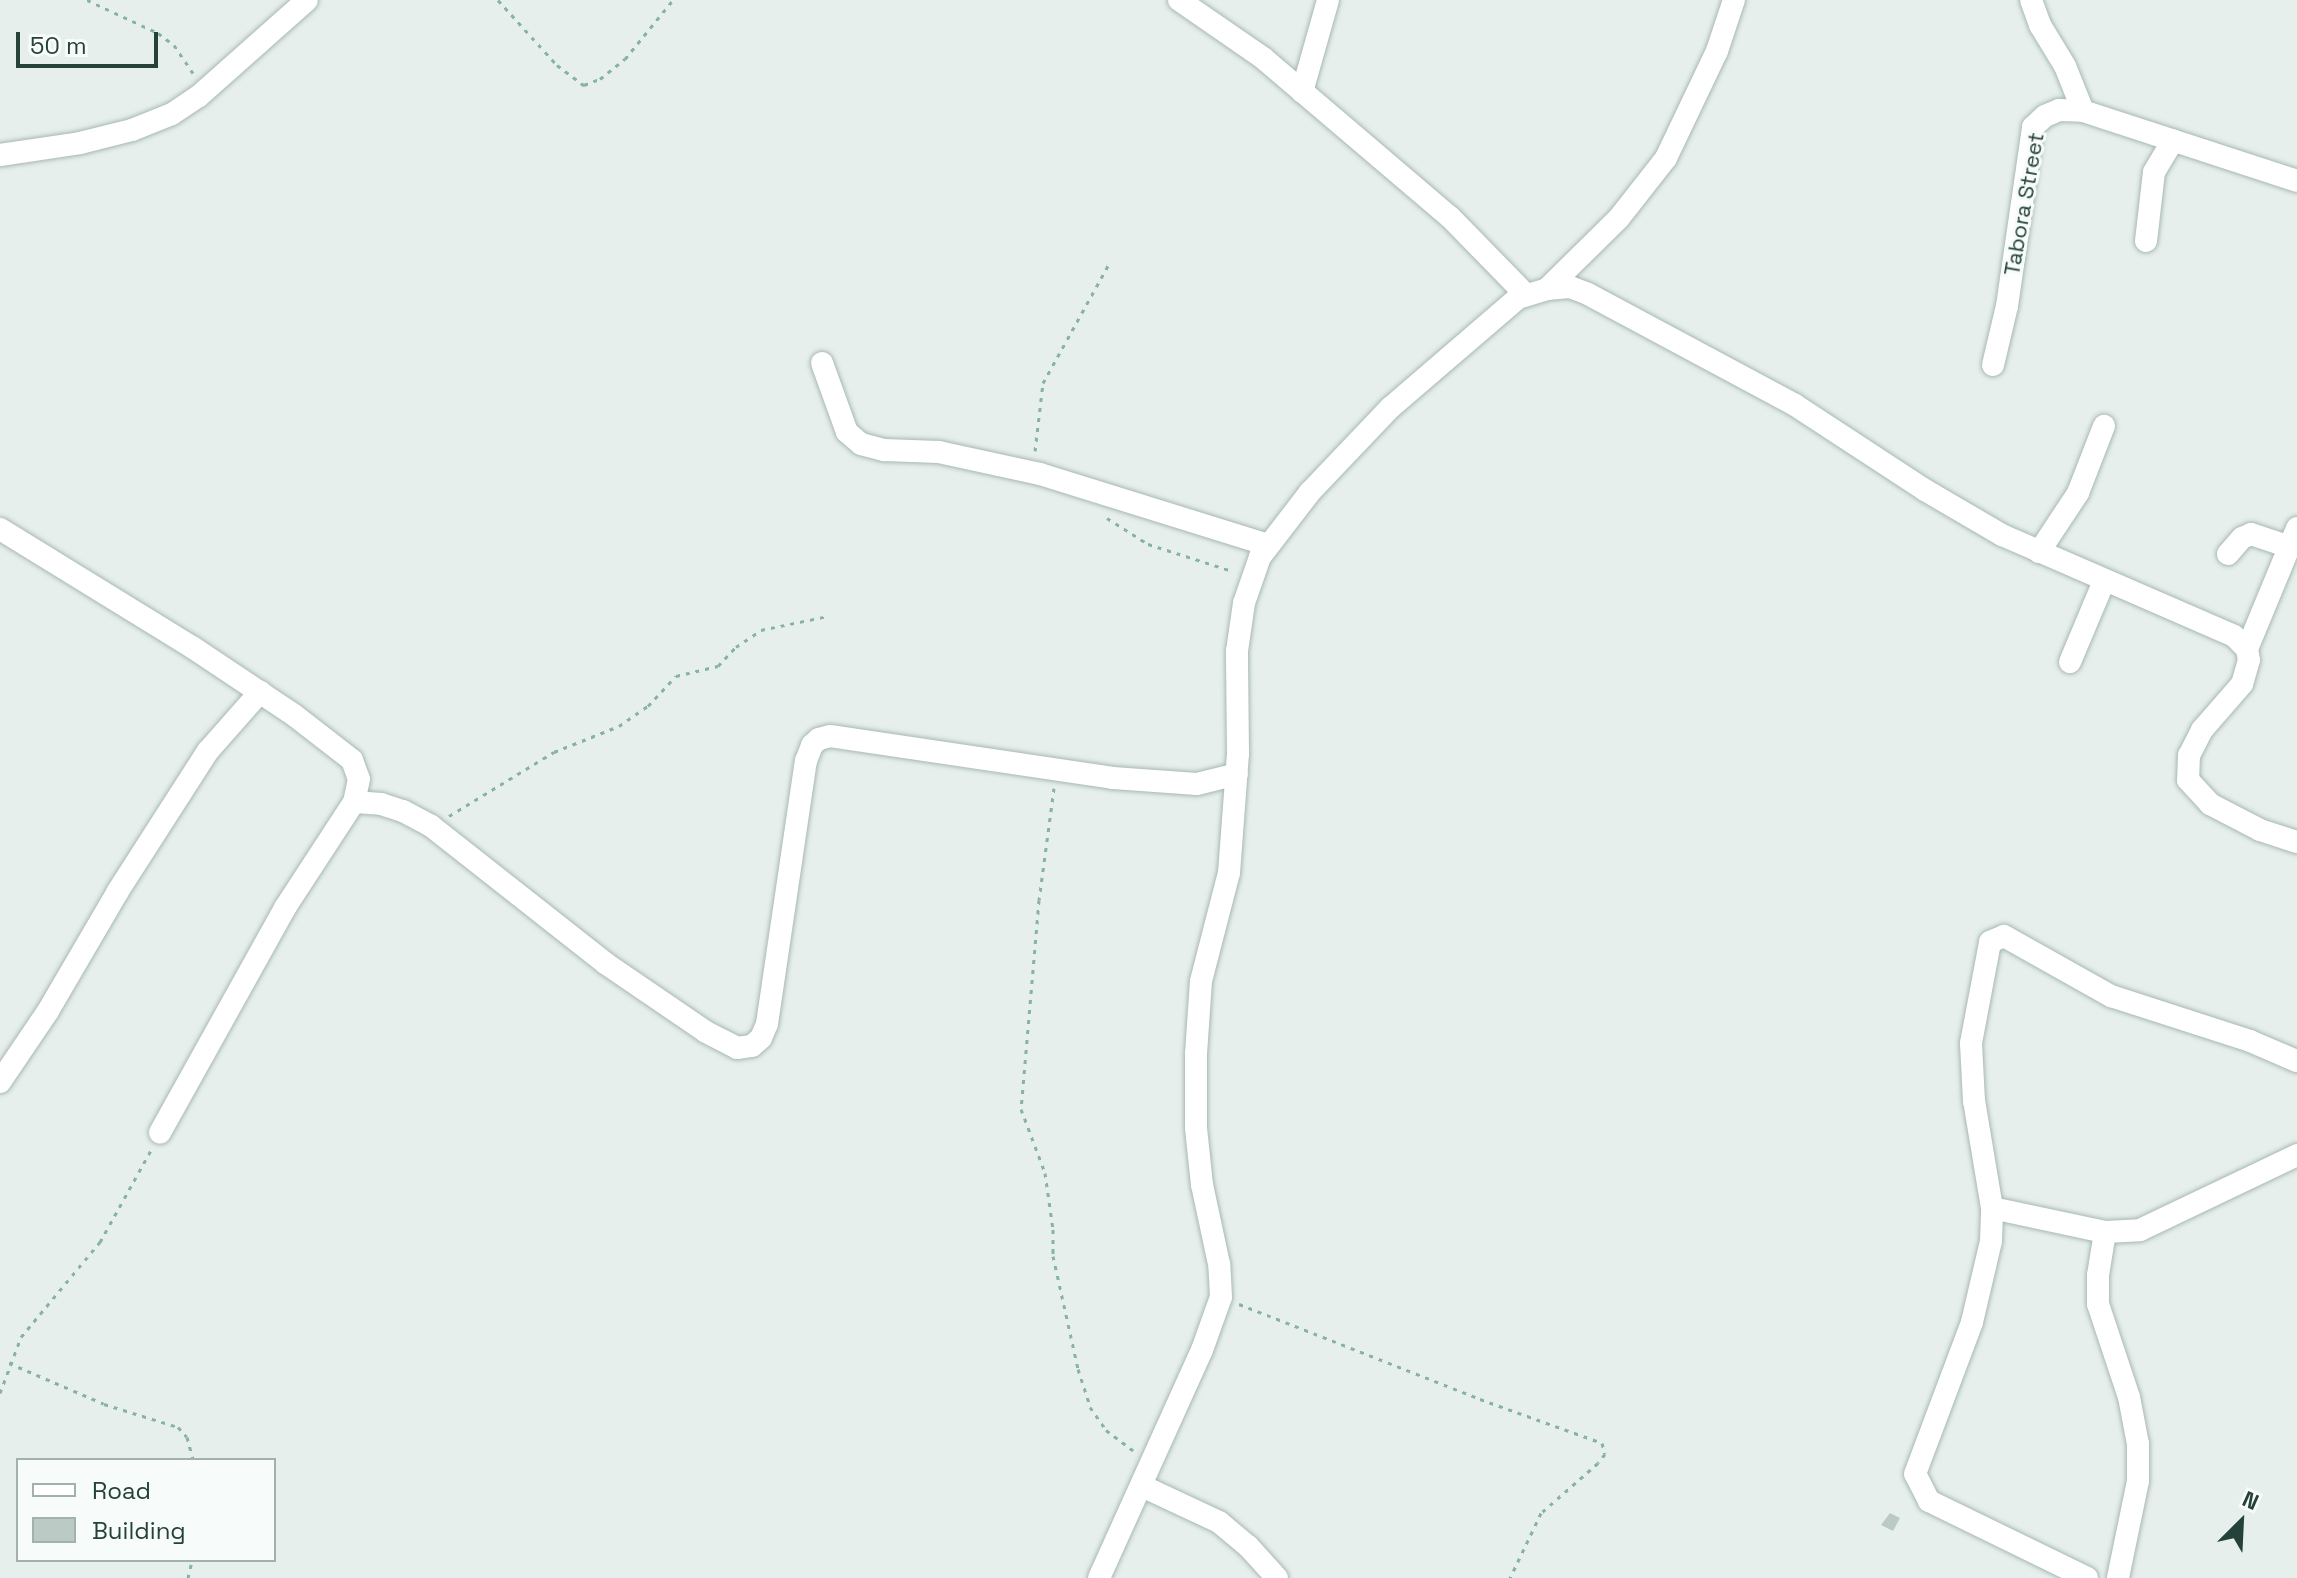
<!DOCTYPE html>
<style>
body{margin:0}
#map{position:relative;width:2297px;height:1578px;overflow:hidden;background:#e6efeb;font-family:"Space Grotesk",sans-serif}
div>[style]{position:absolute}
.building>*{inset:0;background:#bbcac4}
.path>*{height:3px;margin-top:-1.5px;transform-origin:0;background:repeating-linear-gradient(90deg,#86b3a5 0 4px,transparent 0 10px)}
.roads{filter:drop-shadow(0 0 2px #a8b8b2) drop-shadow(0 0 2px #a8b8b2)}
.minor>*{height:22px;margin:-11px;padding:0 11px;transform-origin:11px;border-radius:11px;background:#fff}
span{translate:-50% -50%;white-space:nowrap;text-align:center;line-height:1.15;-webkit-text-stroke:6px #f7fbf9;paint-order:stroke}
.street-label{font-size:22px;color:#24423a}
.legend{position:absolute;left:16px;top:1458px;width:260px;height:104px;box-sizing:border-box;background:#f7fbf9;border:2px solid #a3b1ad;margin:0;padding:10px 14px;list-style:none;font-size:24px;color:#24423a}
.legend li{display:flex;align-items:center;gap:16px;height:40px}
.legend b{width:40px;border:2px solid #a3b1ad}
.north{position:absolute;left:2201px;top:1482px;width:80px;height:80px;-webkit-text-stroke:6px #f7fbf9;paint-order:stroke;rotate:24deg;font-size:22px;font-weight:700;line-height:32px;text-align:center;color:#24423a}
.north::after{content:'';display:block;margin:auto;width:28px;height:36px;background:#24423a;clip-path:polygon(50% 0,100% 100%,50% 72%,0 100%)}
.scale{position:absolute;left:16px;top:32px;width:142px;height:36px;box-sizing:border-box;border:4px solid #24423a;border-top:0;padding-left:10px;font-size:24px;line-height:28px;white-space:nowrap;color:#24423a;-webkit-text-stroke:6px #f7fbf9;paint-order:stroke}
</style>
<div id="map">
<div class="building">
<div style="clip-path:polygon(1890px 1513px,1900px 1518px,1893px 1531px,1881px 1525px)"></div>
</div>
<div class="path">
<div style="left:87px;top:0;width:78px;rotate:24.9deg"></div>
<div style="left:158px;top:33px;width:20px;rotate:37deg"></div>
<div style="left:174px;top:45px;width:34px;rotate:56deg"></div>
<div style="left:498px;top:0;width:88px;rotate:47.8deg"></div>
<div style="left:557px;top:65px;width:34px;rotate:37deg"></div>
<div style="left:584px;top:85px;width:17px;rotate:-21deg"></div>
<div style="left:600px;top:79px;width:32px;rotate:-39deg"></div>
<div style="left:625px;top:59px;width:76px;rotate:-50.9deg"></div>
<div style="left:1035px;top:451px;width:68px;rotate:-83.3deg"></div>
<div style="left:1043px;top:383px;width:136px;rotate:-61deg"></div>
<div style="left:1107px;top:518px;width:49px;rotate:32.4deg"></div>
<div style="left:1148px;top:544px;width:88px;rotate:17.8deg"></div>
<div style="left:1054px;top:788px;width:113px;rotate:97.6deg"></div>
<div style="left:1039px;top:900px;width:210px;rotate:94.9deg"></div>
<div style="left:1021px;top:1109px;width:68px;rotate:69.4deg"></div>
<div style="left:1045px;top:1173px;width:57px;rotate:81.9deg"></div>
<div style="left:1053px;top:1229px;width:27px;rotate:90deg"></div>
<div style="left:1053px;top:1256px;width:116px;rotate:77.5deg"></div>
<div style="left:1078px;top:1369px;width:40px;rotate:72deg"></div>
<div style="left:1090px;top:1407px;width:28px;rotate:55deg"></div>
<div style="left:1106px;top:1430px;width:34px;rotate:37deg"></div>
<div style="left:449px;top:816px;width:123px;rotate:-31.4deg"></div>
<div style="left:554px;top:752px;width:70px;rotate:-21.8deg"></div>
<div style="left:619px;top:726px;width:35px;rotate:-35deg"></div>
<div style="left:648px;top:706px;width:41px;rotate:-47deg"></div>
<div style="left:676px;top:676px;width:43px;rotate:-13.4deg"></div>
<div style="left:718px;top:666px;width:26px;rotate:-47deg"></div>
<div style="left:736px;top:647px;width:30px;rotate:-34deg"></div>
<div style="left:761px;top:630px;width:68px;rotate:-11.8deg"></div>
<div style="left:1239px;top:1304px;width:259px;rotate:21.5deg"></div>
<div style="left:1480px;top:1399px;width:130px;rotate:19.8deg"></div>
<div style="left:1602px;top:1443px;width:11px;rotate:75deg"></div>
<div style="left:1605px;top:1454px;width:11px;rotate:128deg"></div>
<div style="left:1598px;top:1463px;width:76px;rotate:138.7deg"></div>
<div style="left:1541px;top:1513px;width:72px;rotate:115.5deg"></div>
<div style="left:9px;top:1363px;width:103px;rotate:23.3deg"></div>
<div style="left:104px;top:1404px;width:77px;rotate:17.3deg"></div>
<div style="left:178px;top:1427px;width:13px;rotate:48deg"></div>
<div style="left:187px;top:1437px;width:24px;rotate:75deg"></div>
<div style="left:0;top:1393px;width:60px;rotate:-69.4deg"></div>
<div style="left:21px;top:1337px;width:124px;rotate:-50.3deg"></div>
<div style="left:100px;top:1242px;width:105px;rotate:-61deg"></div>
<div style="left:188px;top:1578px;width:18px;rotate:-77deg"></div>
</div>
<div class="roads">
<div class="minor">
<div style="left:1179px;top:0;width:102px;rotate:34.6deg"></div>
<div style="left:1263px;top:58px;width:245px;rotate:40.4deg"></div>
<div style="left:1450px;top:217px;width:109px;rotate:45.7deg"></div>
<div style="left:2031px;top:0;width:27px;rotate:70deg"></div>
<div style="left:2040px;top:25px;width:48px;rotate:58.6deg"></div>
<div style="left:2065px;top:66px;width:48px;rotate:68.2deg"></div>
<div style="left:1302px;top:92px;width:96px;rotate:-74.2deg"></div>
<div style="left:0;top:155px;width:81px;rotate:-8.5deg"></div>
<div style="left:80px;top:143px;width:54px;rotate:-14deg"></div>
<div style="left:132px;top:130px;width:43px;rotate:-21.8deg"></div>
<div style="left:172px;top:114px;width:32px;rotate:-34deg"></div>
<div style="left:199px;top:96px;width:144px;rotate:-41.6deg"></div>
<div style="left:2146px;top:241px;width:69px;rotate:-83.4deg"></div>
<div style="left:2154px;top:172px;width:37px;rotate:-59deg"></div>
<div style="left:1547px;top:289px;width:101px;rotate:-44.6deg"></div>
<div style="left:1619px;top:218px;width:76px;rotate:-51.9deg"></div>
<div style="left:1666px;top:158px;width:119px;rotate:-64.5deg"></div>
<div style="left:1717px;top:51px;width:54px;rotate:-71.6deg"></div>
<div style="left:822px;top:363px;width:73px;rotate:70.1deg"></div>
<div style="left:847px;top:432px;width:18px;rotate:41deg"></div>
<div style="left:861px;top:444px;width:24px;rotate:15deg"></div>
<div style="left:884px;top:450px;width:55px;rotate:2.1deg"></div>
<div style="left:939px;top:452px;width:103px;rotate:12.3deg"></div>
<div style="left:1040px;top:474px;width:239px;rotate:17.3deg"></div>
<div style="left:1993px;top:365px;width:61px;rotate:-76.7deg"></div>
<div style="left:2007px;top:306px;width:181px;rotate:-81.7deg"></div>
<div style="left:2033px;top:127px;width:16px;rotate:-43deg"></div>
<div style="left:2045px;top:116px;width:15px;rotate:-23deg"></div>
<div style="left:2059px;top:110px;width:24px;rotate:2deg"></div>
<div style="left:2083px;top:111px;width:225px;rotate:18.1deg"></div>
<div style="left:0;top:529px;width:225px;rotate:31.6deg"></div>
<div style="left:192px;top:647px;width:123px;rotate:33.7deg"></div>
<div style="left:294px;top:715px;width:73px;rotate:37.8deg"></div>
<div style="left:352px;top:760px;width:20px;rotate:70deg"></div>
<div style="left:359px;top:779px;width:24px;rotate:102deg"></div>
<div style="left:354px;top:802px;width:126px;rotate:123.1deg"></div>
<div style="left:285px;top:908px;width:257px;rotate:119.1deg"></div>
<div style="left:2039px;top:552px;width:71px;rotate:-56.5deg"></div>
<div style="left:2078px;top:493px;width:72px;rotate:-68.8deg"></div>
<div style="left:2228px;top:554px;width:21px;rotate:-49deg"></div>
<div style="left:2242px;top:538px;width:10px;rotate:-24deg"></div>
<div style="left:2251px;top:534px;width:41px;rotate:18.4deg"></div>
<div style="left:2247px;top:649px;width:131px;rotate:-67.5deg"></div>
<div style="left:2070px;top:662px;width:88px;rotate:-67.2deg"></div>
<div style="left:354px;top:802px;width:27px;rotate:4deg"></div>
<div style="left:381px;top:804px;width:23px;rotate:18deg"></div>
<div style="left:403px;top:811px;width:32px;rotate:28deg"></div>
<div style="left:431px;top:826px;width:221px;rotate:38.2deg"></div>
<div style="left:605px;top:963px;width:122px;rotate:34.3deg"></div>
<div style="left:706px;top:1032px;width:35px;rotate:27deg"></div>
<div style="left:737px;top:1048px;width:15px;rotate:-8deg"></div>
<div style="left:752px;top:1046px;width:12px;rotate:-42deg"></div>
<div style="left:761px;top:1038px;width:15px;rotate:-67deg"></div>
<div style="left:767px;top:1024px;width:266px;rotate:-81.6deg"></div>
<div style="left:806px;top:761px;width:17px;rotate:-69deg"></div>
<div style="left:812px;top:745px;width:9px;rotate:-41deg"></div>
<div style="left:819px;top:739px;width:11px;rotate:-15deg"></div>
<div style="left:830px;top:736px;width:286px;rotate:8.4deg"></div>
<div style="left:1113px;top:778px;width:84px;rotate:4.1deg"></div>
<div style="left:1197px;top:784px;width:41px;rotate:-14deg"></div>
<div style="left:0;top:1082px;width:86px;rotate:-55.9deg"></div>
<div style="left:48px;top:1011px;width:139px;rotate:-59.7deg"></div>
<div style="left:118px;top:891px;width:166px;rotate:-57.3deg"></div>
<div style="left:208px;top:751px;width:79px;rotate:-48.6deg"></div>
<div style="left:1992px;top:1208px;width:116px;rotate:12deg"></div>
<div style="left:2105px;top:1232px;width:35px;rotate:-3deg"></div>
<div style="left:2140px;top:1230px;width:174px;rotate:-25.5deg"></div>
<div style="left:2105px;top:1232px;width:44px;rotate:99.2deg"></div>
<div style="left:2098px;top:1275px;width:29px;rotate:90deg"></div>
<div style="left:2098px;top:1304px;width:98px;rotate:71.6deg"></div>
<div style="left:2129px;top:1397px;width:48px;rotate:79.2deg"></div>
<div style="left:2138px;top:1444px;width:37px;rotate:90deg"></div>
<div style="left:2138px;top:1481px;width:99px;rotate:101.7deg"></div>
<div style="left:1142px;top:1486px;width:85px;rotate:25.1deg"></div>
<div style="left:1219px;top:1522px;width:38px;rotate:40deg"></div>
<div style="left:1248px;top:1546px;width:43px;rotate:47.8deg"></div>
<div style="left:1099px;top:1578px;width:250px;rotate:-65.7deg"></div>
<div style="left:1202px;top:1350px;width:56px;rotate:-70.3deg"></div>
<div style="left:1221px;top:1297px;width:33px;rotate:-93deg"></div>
<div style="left:1219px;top:1264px;width:81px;rotate:-102.1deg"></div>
<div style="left:1202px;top:1185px;width:57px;rotate:-96deg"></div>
<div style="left:1196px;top:1128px;width:74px;rotate:-90deg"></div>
<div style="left:1196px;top:1054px;width:73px;rotate:-86.1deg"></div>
<div style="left:1201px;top:981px;width:112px;rotate:-75.5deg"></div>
<div style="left:1229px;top:873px;width:119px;rotate:-85.7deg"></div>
<div style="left:1238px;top:754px;width:103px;rotate:-90.6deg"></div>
<div style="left:1237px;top:651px;width:49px;rotate:-81.7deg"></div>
<div style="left:1244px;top:603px;width:49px;rotate:-70.8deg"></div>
<div style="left:1260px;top:557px;width:82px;rotate:-52.4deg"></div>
<div style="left:1310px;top:492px;width:116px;rotate:-46.4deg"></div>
<div style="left:1390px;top:408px;width:169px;rotate:-40.7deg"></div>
<div style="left:1518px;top:298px;width:30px;rotate:-17deg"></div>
<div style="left:1547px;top:289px;width:23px;rotate:-5deg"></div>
<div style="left:1570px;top:287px;width:19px;rotate:21deg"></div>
<div style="left:1588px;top:294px;width:235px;rotate:28.2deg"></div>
<div style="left:1795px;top:405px;width:155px;rotate:33.2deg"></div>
<div style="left:1925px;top:490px;width:89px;rotate:30.3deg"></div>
<div style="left:2002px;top:535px;width:253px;rotate:23.5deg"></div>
<div style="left:2234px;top:636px;width:18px;rotate:45deg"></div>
<div style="left:2247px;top:649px;width:11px;rotate:80deg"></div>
<div style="left:2249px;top:660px;width:25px;rotate:106deg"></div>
<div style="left:2242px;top:684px;width:61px;rotate:131deg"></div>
<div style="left:2202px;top:730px;width:28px;rotate:117deg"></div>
<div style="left:2189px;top:755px;width:25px;rotate:92deg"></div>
<div style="left:2188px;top:780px;width:33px;rotate:47deg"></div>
<div style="left:2210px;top:804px;width:56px;rotate:27.5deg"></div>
<div style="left:2260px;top:830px;width:39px;rotate:18deg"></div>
<div style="left:2087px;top:1578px;width:176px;rotate:-154deg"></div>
<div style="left:1929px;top:1501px;width:30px;rotate:-117deg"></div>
<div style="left:1915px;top:1474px;width:162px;rotate:-69.4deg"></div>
<div style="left:1972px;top:1322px;width:83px;rotate:-76.8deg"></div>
<div style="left:1991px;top:1241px;width:33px;rotate:-88deg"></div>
<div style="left:1992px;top:1208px;width:109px;rotate:-99.5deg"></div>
<div style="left:1974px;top:1101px;width:58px;rotate:-93deg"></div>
<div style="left:1971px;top:1043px;width:103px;rotate:-79.3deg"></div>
<div style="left:1990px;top:942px;width:15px;rotate:-23deg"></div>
<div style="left:2004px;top:936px;width:123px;rotate:29.3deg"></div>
<div style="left:2111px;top:996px;width:146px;rotate:17.9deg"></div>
<div style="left:2250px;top:1041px;width:51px;rotate:23.1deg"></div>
</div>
</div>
<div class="street-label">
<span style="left:2024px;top:204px;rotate:-80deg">Tabora Street</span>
</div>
<ul class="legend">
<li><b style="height:10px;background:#fff"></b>Road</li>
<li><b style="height:22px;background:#bbcac4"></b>Building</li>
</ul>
<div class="north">N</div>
<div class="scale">50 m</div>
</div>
